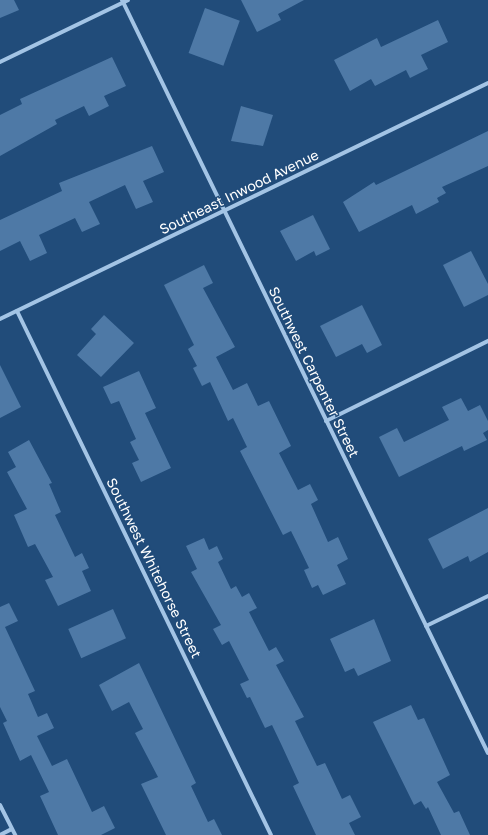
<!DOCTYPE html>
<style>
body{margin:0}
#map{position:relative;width:488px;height:835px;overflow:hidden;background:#214c7a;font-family:"Golos Text",sans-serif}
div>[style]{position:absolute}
.building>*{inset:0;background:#4e79a6;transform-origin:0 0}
.minor>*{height:4px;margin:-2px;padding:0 2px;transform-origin:2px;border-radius:2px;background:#a3c4e5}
span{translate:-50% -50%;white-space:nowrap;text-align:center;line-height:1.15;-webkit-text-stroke:3px #214c7a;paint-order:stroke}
.street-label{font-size:14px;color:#fff}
</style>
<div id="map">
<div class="building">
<div style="clip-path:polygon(0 0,14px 0,19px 10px,0 18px)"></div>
<div style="clip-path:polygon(241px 0,304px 0,278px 14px,281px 20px,257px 32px)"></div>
<div style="left:205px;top:8px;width:37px;height:48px;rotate:20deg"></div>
<div style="clip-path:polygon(438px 20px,448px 42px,421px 55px,428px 69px,410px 78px,406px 70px,375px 86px,371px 79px,350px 91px,334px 60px,377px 38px,381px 47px)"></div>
<div style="clip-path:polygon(112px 57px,126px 86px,104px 96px,109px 106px,89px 116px,84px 106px,55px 120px,57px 124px,0 156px,0 115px,22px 104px,20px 99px)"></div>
<div style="clip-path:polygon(241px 106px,273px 115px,263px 146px,231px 141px)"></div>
<div style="clip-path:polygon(488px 131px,488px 166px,442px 187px,446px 193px,437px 198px,439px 202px,416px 214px,412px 205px,359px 232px,343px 202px,374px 182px,376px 185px)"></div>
<div style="clip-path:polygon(152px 146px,164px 172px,143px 181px,153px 202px,136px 209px,125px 185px,89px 202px,100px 224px,82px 232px,75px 218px,39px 235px,47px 253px,30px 261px,20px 241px,0 251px,0 220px,62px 191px,59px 183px)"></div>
<div style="clip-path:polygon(313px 215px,330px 249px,316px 256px,314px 251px,296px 261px,280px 231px)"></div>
<div style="clip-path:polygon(471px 251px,488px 284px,488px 295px,464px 307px,443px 265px)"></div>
<div style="clip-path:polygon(204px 265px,213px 283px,203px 288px,235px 347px,216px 357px,233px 390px,247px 383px,258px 406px,269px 401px,291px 446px,279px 453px,298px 490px,310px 484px,318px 500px,311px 504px,328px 542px,338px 537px,348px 559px,337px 565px,346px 584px,323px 595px,318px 585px,312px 588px,304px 570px,309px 568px,296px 541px,291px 531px,283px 535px,240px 451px,247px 447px,233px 418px,228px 421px,210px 382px,202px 386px,193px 368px,197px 366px,188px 349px,194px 345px,164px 285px)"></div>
<div style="clip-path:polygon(362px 305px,382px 345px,367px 353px,362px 344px,336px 357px,320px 326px)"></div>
<div style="clip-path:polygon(104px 315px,134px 343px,101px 377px,77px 355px,96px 334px,91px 329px)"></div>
<div style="clip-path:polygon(0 365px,21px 407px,0 418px)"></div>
<div style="clip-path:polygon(139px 371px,156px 408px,145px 413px,171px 468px,141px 482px,132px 463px,139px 460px,130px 442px,136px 439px,119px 401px,111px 404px,103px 387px)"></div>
<div style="clip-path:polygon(461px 398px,468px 411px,480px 405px,488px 421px,488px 430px,483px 433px,487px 440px,464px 451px,462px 446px,399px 477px,379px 437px,397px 428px,404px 442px,449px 420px,442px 407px)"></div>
<div style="clip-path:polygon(29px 440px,52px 483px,49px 484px,61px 512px,55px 515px,75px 557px,82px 553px,89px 568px,82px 571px,91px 591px,58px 606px,45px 580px,53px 577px,35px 544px,28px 547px,14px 515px,27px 509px,7px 472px,16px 467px,8px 452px)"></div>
<div style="clip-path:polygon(488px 508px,488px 552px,470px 562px,468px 556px,443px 569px,428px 539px)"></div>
<div style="clip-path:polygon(204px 538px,209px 550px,217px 546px,223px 559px,218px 562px,231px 589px,236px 586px,242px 597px,249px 593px,257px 608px,249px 612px,269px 651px,276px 647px,284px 661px,276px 665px,304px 717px,295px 721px,317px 766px,325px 763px,342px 799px,350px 795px,361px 817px,349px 823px,355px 835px,316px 835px,293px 786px,299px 783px,282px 746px,272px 725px,265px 728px,250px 697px,247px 698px,240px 684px,249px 680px,229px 641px,222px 645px,213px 629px,221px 625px,191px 572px,197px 569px,186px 546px)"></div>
<div style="clip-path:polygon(9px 603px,18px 621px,5px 627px,35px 691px,28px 694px,38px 717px,47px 713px,54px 728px,37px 736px,52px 766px,67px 759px,92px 812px,104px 806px,115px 828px,101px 835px,58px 835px,40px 796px,49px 792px,31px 755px,20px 761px,3px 723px,7px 721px,0 707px,0 607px)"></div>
<div style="left:113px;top:609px;width:32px;height:49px;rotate:66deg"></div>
<div style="clip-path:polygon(374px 619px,391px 661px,358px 676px,354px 668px,345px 672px,330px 639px)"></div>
<div style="clip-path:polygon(139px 663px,196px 783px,191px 786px,208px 822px,214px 819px,222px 835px,166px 835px,141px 784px,158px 777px,135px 733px,143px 729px,129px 702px,112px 711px,99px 685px)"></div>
<div style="clip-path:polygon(411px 705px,418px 720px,424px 718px,450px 775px,437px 782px,454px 813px,459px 811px,470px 835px,441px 835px,428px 807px,426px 809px,421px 801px,414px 805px,373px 722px)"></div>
</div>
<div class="minor">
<div style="left:122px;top:0;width:837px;rotate:64.08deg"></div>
<div style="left:0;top:62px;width:142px;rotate:-25.8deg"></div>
<div style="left:17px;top:311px;width:582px;rotate:64.14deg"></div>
<div style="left:0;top:319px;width:542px;rotate:-25.81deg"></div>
<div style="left:326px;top:421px;width:181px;rotate:-26.3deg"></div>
<div style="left:426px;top:626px;width:69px;rotate:-25.8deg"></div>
<div style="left:0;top:805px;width:34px;rotate:63deg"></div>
<div style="left:0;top:835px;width:13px;rotate:-27deg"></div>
</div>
<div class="street-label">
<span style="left:239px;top:192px;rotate:-26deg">Southeast Inwood Avenue</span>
<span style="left:314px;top:372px;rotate:64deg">Southwest Carpenter Street</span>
<span style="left:154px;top:568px;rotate:64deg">Southwest Whitehorse Street</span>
</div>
</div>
